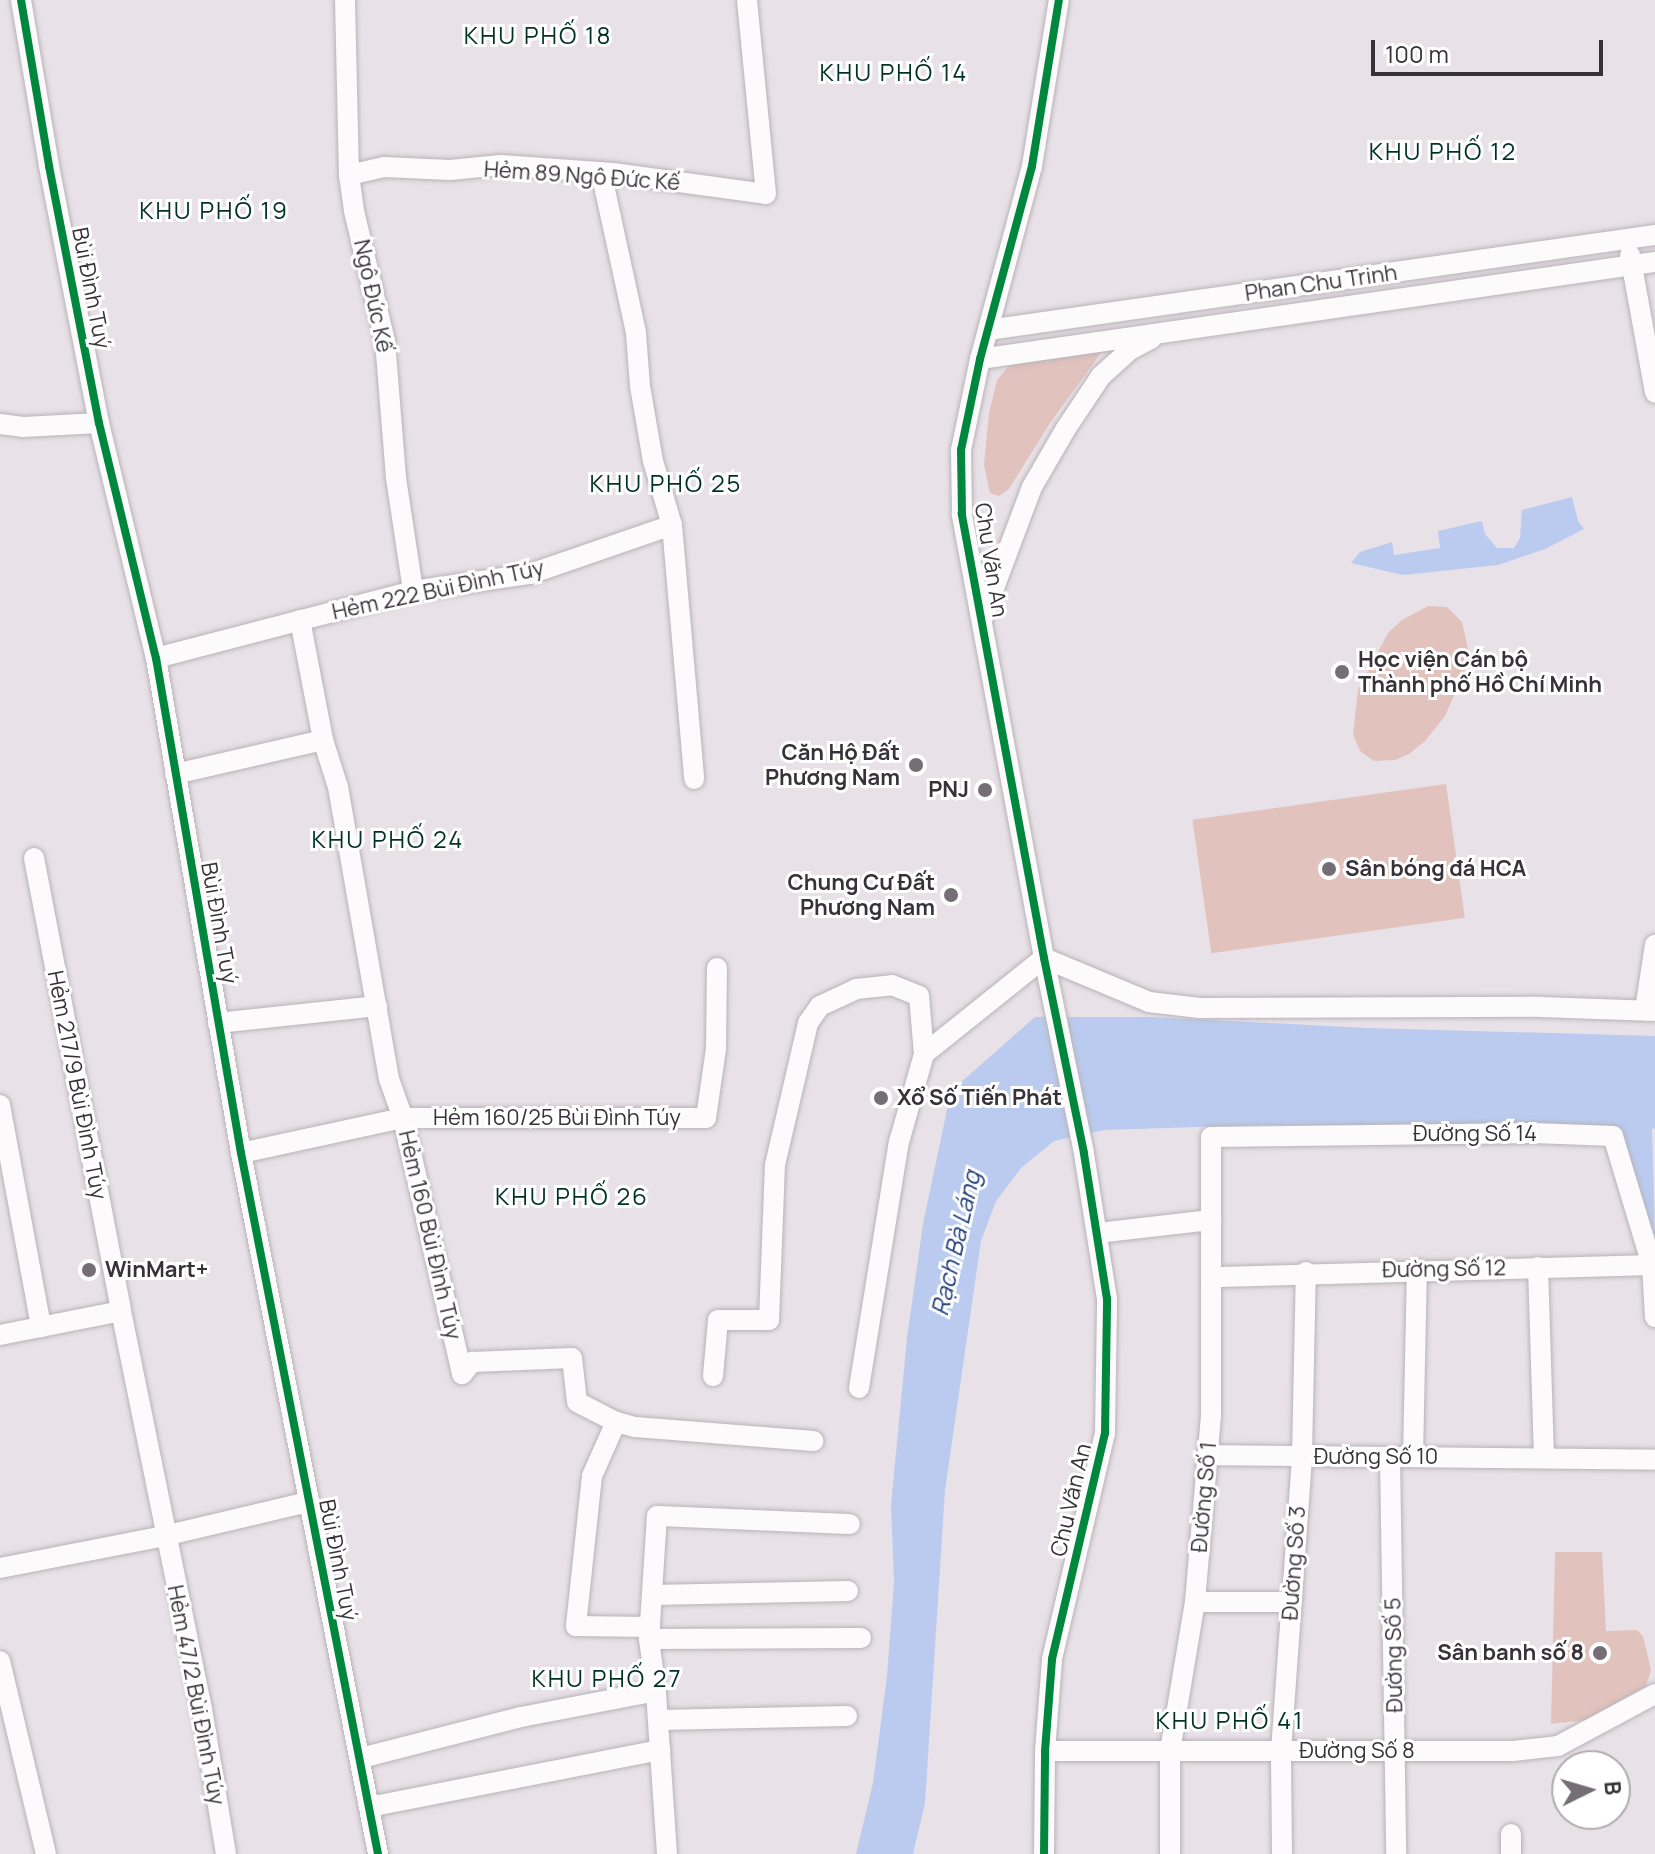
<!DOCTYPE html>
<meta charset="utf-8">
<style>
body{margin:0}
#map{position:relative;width:1655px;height:1854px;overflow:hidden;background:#e8e1e7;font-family:Manrope,sans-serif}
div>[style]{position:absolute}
.green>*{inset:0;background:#e1c2bd;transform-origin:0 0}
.water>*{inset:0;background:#bacbef}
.roads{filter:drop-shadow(0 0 2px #b8b3b8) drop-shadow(0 0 2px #b8b3b8)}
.minor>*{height:20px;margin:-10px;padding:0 10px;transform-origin:10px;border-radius:10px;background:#fcfafb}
.cycleway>*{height:8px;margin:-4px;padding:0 4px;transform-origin:4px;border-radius:4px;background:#00873e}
.dots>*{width:22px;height:22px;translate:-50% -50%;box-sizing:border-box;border:4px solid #fff;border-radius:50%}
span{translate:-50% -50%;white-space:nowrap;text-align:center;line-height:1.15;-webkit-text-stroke:6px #fff;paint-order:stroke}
.street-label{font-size:22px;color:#373237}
.poi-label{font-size:22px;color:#373237;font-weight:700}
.left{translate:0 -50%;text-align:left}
.right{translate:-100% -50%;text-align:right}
.neighbourhood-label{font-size:24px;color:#003221;letter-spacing:2px}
.water-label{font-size:24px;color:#22407b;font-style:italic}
.north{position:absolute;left:1551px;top:1750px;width:80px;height:80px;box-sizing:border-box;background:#fff;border:2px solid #afadaf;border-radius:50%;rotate:85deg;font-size:22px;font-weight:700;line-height:32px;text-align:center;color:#373237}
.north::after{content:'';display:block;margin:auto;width:28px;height:36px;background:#756f75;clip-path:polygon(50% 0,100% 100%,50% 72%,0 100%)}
.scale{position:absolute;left:1371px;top:40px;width:232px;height:36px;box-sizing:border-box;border:4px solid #373237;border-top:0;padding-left:10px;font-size:24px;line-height:28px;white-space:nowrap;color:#373237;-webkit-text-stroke:6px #fff;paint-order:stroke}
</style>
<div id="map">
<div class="green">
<div style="clip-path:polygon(1103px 350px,1050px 423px,1009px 489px,999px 496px,990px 493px,984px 465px,989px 413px,997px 380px,1007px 368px,1022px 361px)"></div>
<div style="clip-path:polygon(1428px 606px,1447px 607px,1462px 622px,1468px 649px,1467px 666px,1445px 716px,1425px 741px,1409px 754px,1395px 760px,1374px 761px,1360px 751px,1353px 734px,1358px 690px,1388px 633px,1402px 620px)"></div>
<div style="left:1446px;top:784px;width:135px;height:256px;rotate:82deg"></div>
<div style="clip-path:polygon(1555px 1552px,1602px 1552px,1606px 1631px,1637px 1630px,1643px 1636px,1651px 1670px,1646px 1686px,1586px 1720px,1551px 1724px)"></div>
</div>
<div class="water">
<div style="clip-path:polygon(1572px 497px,1578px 521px,1584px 529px,1545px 549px,1498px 565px,1403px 575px,1351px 563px,1360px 552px,1392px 542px,1394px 555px,1440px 548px,1438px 531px,1482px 521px,1485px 534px,1497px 548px,1514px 548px,1520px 538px,1522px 510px)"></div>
<div style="clip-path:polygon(1035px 1017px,1149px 1017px,1367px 1028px,1655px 1036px,1655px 1128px,1652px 1129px,1655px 1236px,1620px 1131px,1612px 1126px,1256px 1125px,1105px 1130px,1054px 1141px,1022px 1167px,996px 1201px,981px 1241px,945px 1490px,925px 1803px,913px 1854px,856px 1854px,873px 1783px,887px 1676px,894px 1582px,891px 1505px,907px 1338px,923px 1224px,951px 1091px)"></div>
</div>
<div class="roads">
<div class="minor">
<div style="left:21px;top:0;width:168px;rotate:80.4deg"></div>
<div style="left:49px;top:166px;width:262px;rotate:79deg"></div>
<div style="left:99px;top:423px;width:242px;rotate:76.4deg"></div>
<div style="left:156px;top:658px;width:502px;rotate:80.26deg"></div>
<div style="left:241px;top:1153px;width:714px;rotate:78.94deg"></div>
<div style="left:345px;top:0;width:175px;rotate:88.7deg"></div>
<div style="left:349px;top:175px;width:36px;rotate:82deg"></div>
<div style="left:354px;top:211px;width:134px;rotate:76.6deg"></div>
<div style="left:385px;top:341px;width:137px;rotate:85.4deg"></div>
<div style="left:396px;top:478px;width:114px;rotate:81.4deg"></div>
<div style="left:601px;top:172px;width:165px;rotate:77.7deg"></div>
<div style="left:636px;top:333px;width:53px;rotate:85.7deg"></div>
<div style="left:640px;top:386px;width:76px;rotate:80.2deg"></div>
<div style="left:653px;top:461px;width:67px;rotate:73.5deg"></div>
<div style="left:672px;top:525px;width:255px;rotate:85deg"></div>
<div style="left:349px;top:175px;width:36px;rotate:-13deg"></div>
<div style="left:384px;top:167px;width:66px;rotate:2.6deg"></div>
<div style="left:450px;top:170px;width:51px;rotate:-5.6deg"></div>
<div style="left:501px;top:165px;width:112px;rotate:4.1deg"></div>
<div style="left:613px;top:173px;width:154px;rotate:7.8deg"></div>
<div style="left:766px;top:194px;width:195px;rotate:-95.6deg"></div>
<div style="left:1630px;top:255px;width:140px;rotate:79.7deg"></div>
<div style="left:988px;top:330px;width:674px;rotate:-8.11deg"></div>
<div style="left:980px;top:359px;width:682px;rotate:-8.18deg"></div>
<div style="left:0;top:424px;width:23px;rotate:7deg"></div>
<div style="left:23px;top:427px;width:76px;rotate:-3deg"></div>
<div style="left:300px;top:620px;width:122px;rotate:79.1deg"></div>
<div style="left:323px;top:740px;width:49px;rotate:72.3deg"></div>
<div style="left:338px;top:787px;width:296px;rotate:80.1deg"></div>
<div style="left:389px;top:1079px;width:41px;rotate:70.3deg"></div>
<div style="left:403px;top:1118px;width:263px;rotate:77deg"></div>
<div style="left:982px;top:620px;width:142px;rotate:-69.4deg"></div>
<div style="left:1032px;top:487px;width:66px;rotate:-59.9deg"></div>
<div style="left:1065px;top:430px;width:65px;rotate:-56.3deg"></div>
<div style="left:1101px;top:376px;width:39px;rotate:-42deg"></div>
<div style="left:1130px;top:350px;width:24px;rotate:-28deg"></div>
<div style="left:156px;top:658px;width:266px;rotate:-14.6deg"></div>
<div style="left:413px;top:591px;width:118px;rotate:-8.3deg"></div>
<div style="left:530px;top:574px;width:150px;rotate:-19deg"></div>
<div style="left:175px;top:774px;width:152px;rotate:-12.9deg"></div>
<div style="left:34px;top:858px;width:461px;rotate:79.1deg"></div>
<div style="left:1645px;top:1010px;width:66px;rotate:-81.3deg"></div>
<div style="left:218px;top:1023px;width:160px;rotate:-6.1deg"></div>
<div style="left:0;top:1105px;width:226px;rotate:79.5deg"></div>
<div style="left:241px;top:1153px;width:166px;rotate:-12.2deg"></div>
<div style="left:403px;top:1118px;width:303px"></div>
<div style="left:706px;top:1118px;width:70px;rotate:-81.8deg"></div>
<div style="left:716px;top:1049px;width:81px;rotate:-89.3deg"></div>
<div style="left:1098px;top:1233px;width:114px;rotate:-6.6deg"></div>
<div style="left:1652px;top:1265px;width:52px;rotate:86.7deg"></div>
<div style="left:1538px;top:1267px;width:191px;rotate:88.2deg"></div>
<div style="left:0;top:1335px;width:123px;rotate:-11.2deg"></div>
<div style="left:121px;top:1311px;width:406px;rotate:78.5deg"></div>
<div style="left:202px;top:1709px;width:147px;rotate:80.6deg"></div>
<div style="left:462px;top:1374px;width:16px;rotate:-50deg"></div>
<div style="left:472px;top:1362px;width:100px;rotate:-2.3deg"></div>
<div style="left:572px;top:1358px;width:44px;rotate:83.5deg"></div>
<div style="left:577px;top:1402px;width:44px;rotate:27.1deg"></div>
<div style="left:616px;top:1422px;width:20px;rotate:15deg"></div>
<div style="left:635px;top:1427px;width:179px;rotate:4.5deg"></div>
<div style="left:713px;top:1376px;width:56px;rotate:-84.9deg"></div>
<div style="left:718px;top:1320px;width:51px"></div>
<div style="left:769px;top:1320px;width:155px;rotate:-87.8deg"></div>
<div style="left:775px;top:1165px;width:146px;rotate:-76.9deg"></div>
<div style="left:808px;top:1023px;width:21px;rotate:-55deg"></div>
<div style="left:820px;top:1006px;width:40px;rotate:-25deg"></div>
<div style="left:856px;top:989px;width:36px;rotate:-6deg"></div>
<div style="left:892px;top:985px;width:29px;rotate:22deg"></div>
<div style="left:919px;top:996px;width:58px;rotate:85.1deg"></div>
<div style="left:859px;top:1388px;width:249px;rotate:-80.8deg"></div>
<div style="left:899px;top:1142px;width:91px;rotate:-74.1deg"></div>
<div style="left:924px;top:1054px;width:154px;rotate:-38.7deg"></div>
<div style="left:1044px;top:958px;width:114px;rotate:22.7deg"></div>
<div style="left:1149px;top:1002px;width:51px;rotate:6.7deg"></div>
<div style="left:1200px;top:1008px;width:341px;rotate:-0.2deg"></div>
<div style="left:1541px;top:1007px;width:114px;rotate:2deg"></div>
<div style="left:616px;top:1422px;width:59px;rotate:114deg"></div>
<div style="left:592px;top:1476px;width:151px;rotate:96.1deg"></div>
<div style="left:576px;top:1626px;width:74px;rotate:0.8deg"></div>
<div style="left:1207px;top:1455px;width:448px;rotate:0.6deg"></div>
<div style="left:1390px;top:1457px;width:397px;rotate:89.1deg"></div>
<div style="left:1413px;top:1457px;width:188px;rotate:-88.8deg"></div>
<div style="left:0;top:1568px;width:167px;rotate:-11deg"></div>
<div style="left:164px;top:1536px;width:148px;rotate:-13.3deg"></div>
<div style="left:652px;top:1595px;width:196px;rotate:-1.2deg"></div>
<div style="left:1195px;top:1602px;width:97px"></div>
<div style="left:649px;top:1639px;width:212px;rotate:-0.3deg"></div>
<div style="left:0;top:1661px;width:198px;rotate:76.6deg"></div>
<div style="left:658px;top:1720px;width:189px;rotate:-1.2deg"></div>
<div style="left:1045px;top:1751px;width:468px"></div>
<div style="left:1513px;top:1751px;width:45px;rotate:-6.3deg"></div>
<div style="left:1558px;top:1746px;width:110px;rotate:-28.2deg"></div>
<div style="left:361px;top:1758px;width:165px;rotate:-14.4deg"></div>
<div style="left:521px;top:1717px;width:137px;rotate:-10.9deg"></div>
<div style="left:369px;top:1807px;width:297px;rotate:-11.1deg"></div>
<div style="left:667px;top:1854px;width:163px;rotate:-93.9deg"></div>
<div style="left:656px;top:1691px;width:52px;rotate:-97.7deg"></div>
<div style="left:649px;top:1639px;width:123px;rotate:-86.3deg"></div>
<div style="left:657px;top:1516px;width:193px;rotate:2.4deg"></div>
<div style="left:1044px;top:1854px;width:103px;rotate:-89.4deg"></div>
<div style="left:1045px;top:1751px;width:92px;rotate:-85.6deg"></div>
<div style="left:1052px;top:1659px;width:232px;rotate:-76.8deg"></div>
<div style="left:1105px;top:1433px;width:134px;rotate:-89.1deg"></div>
<div style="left:1107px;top:1299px;width:148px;rotate:-99deg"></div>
<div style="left:1084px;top:1153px;width:199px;rotate:-101.6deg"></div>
<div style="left:1044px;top:958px;width:452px;rotate:-100.5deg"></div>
<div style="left:962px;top:514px;width:64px;rotate:-90.9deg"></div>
<div style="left:961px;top:450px;width:93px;rotate:-78.2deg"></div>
<div style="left:980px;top:359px;width:200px;rotate:-74.9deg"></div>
<div style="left:1032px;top:166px;width:168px;rotate:-80.8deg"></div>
<div style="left:1170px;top:1854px;width:103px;rotate:-90deg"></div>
<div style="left:1170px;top:1751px;width:151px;rotate:-80.5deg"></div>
<div style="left:1195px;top:1602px;width:188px;rotate:-85.1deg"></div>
<div style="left:1211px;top:1415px;width:278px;rotate:-90deg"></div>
<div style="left:1211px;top:1137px;width:323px;rotate:-0.7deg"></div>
<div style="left:1534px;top:1133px;width:79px;rotate:2.2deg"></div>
<div style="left:1613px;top:1136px;width:135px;rotate:73.2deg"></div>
<div style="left:1652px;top:1265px;width:440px;rotate:178.4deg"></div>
<div style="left:1282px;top:1854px;width:103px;rotate:-90.6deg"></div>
<div style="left:1281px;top:1751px;width:296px;rotate:-85.9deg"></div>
<div style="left:1302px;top:1456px;width:184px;rotate:-88.8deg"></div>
<div style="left:1511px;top:1854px;width:20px;rotate:-90deg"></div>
</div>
</div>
<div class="cycleway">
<div style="left:21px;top:0;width:168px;rotate:80.4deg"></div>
<div style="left:49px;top:166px;width:262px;rotate:79deg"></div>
<div style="left:99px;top:423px;width:242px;rotate:76.4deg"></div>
<div style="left:156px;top:658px;width:502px;rotate:80.26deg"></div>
<div style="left:241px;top:1153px;width:714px;rotate:78.94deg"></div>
<div style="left:1044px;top:1854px;width:103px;rotate:-89.4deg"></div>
<div style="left:1045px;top:1751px;width:92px;rotate:-85.6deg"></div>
<div style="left:1052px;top:1659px;width:232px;rotate:-76.8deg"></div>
<div style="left:1105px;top:1433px;width:134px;rotate:-89.1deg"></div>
<div style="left:1107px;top:1299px;width:148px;rotate:-99deg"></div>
<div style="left:1084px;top:1153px;width:199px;rotate:-101.6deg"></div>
<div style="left:1044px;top:958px;width:452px;rotate:-100.5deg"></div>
<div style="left:962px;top:514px;width:64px;rotate:-90.9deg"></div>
<div style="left:961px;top:450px;width:93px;rotate:-78.2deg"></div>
<div style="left:980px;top:359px;width:200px;rotate:-74.9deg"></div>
<div style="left:1032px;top:166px;width:168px;rotate:-80.8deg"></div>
</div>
<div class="dots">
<div style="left:1342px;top:672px;background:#756f75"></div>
<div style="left:916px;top:765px;background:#756f75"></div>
<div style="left:985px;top:790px;background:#756f75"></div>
<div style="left:1329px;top:869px;background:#756f75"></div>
<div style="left:951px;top:895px;background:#756f75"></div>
<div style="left:881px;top:1098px;background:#756f75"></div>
<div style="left:89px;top:1270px;background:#756f75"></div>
<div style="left:1600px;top:1653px;background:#756f75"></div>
</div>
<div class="street-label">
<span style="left:582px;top:176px;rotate:4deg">Hẻm 89 Ngô Đức Kế</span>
<span style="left:1321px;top:283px;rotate:-8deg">Phan Chu Trinh</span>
<span style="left:91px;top:288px;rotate:79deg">Bùi Đình Tuý</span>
<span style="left:373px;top:296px;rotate:78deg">Ngô Đức Kế</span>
<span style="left:991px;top:560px;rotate:81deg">Chu Văn An</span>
<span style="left:438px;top:590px;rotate:-12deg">Hẻm 222 Bùi Đình Túy</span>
<span style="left:219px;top:923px;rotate:80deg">Bùi Đình Tuý</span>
<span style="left:77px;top:1085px;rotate:79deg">Hẻm 217/9 Bùi Đình Túy</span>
<span style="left:557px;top:1118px">Hẻm 160/25 Bùi Đình Túy</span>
<span style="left:1475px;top:1134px">Đường Số 14</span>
<span style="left:430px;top:1235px;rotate:77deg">Hẻm 160 Bùi Đình Túy</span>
<span style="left:1444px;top:1269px;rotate:-1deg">Đường Số 12</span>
<span style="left:1376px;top:1457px">Đường Số 10</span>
<span style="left:1204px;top:1497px;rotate:-85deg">Đường Số 1</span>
<span style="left:1071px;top:1500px;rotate:-77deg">Chu Văn An</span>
<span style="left:338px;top:1560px;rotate:79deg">Bùi Đình Tuý</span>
<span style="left:1294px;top:1563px;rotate:-86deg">Đường Số 3</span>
<span style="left:1394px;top:1655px;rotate:-91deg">Đường Số 5</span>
<span style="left:196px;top:1695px;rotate:79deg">Hẻm 47/2 Bùi Đình Túy</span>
<span style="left:1357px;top:1751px">Đường Số 8</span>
</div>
<div class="poi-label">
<span class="left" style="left:1358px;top:672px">Học viện Cán bộ<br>Thành phố Hồ Chí Minh</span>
<span class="right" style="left:900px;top:765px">Căn Hộ Đất<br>Phương Nam</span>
<span class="right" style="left:969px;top:790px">PNJ</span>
<span class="left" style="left:1345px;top:869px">Sân bóng đá HCA</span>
<span class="right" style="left:935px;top:895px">Chung Cư Đất<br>Phương Nam</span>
<span class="left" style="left:897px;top:1098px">Xổ Số Tiến Phát</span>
<span class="left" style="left:105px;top:1270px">WinMart+</span>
<span class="right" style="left:1584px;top:1653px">Sân banh số 8</span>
</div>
<div class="neighbourhood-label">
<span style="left:538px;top:35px">KHU PHỐ 18</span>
<span style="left:894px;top:72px">KHU PHỐ 14</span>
<span style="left:1443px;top:151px">KHU PHỐ 12</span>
<span style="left:214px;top:210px">KHU PHỐ 19</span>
<span style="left:666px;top:483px">KHU PHỐ 25</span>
<span style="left:388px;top:839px">KHU PHỐ 24</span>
<span style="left:572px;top:1196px">KHU PHỐ 26</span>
<span style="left:607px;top:1678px">KHU PHỐ 27</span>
<span style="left:1230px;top:1720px">KHU PHỐ 41</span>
</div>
<div class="water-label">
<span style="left:955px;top:1243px;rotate:-77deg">Rạch Bà Láng</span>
</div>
<div class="north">B</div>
<div class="scale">100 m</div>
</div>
